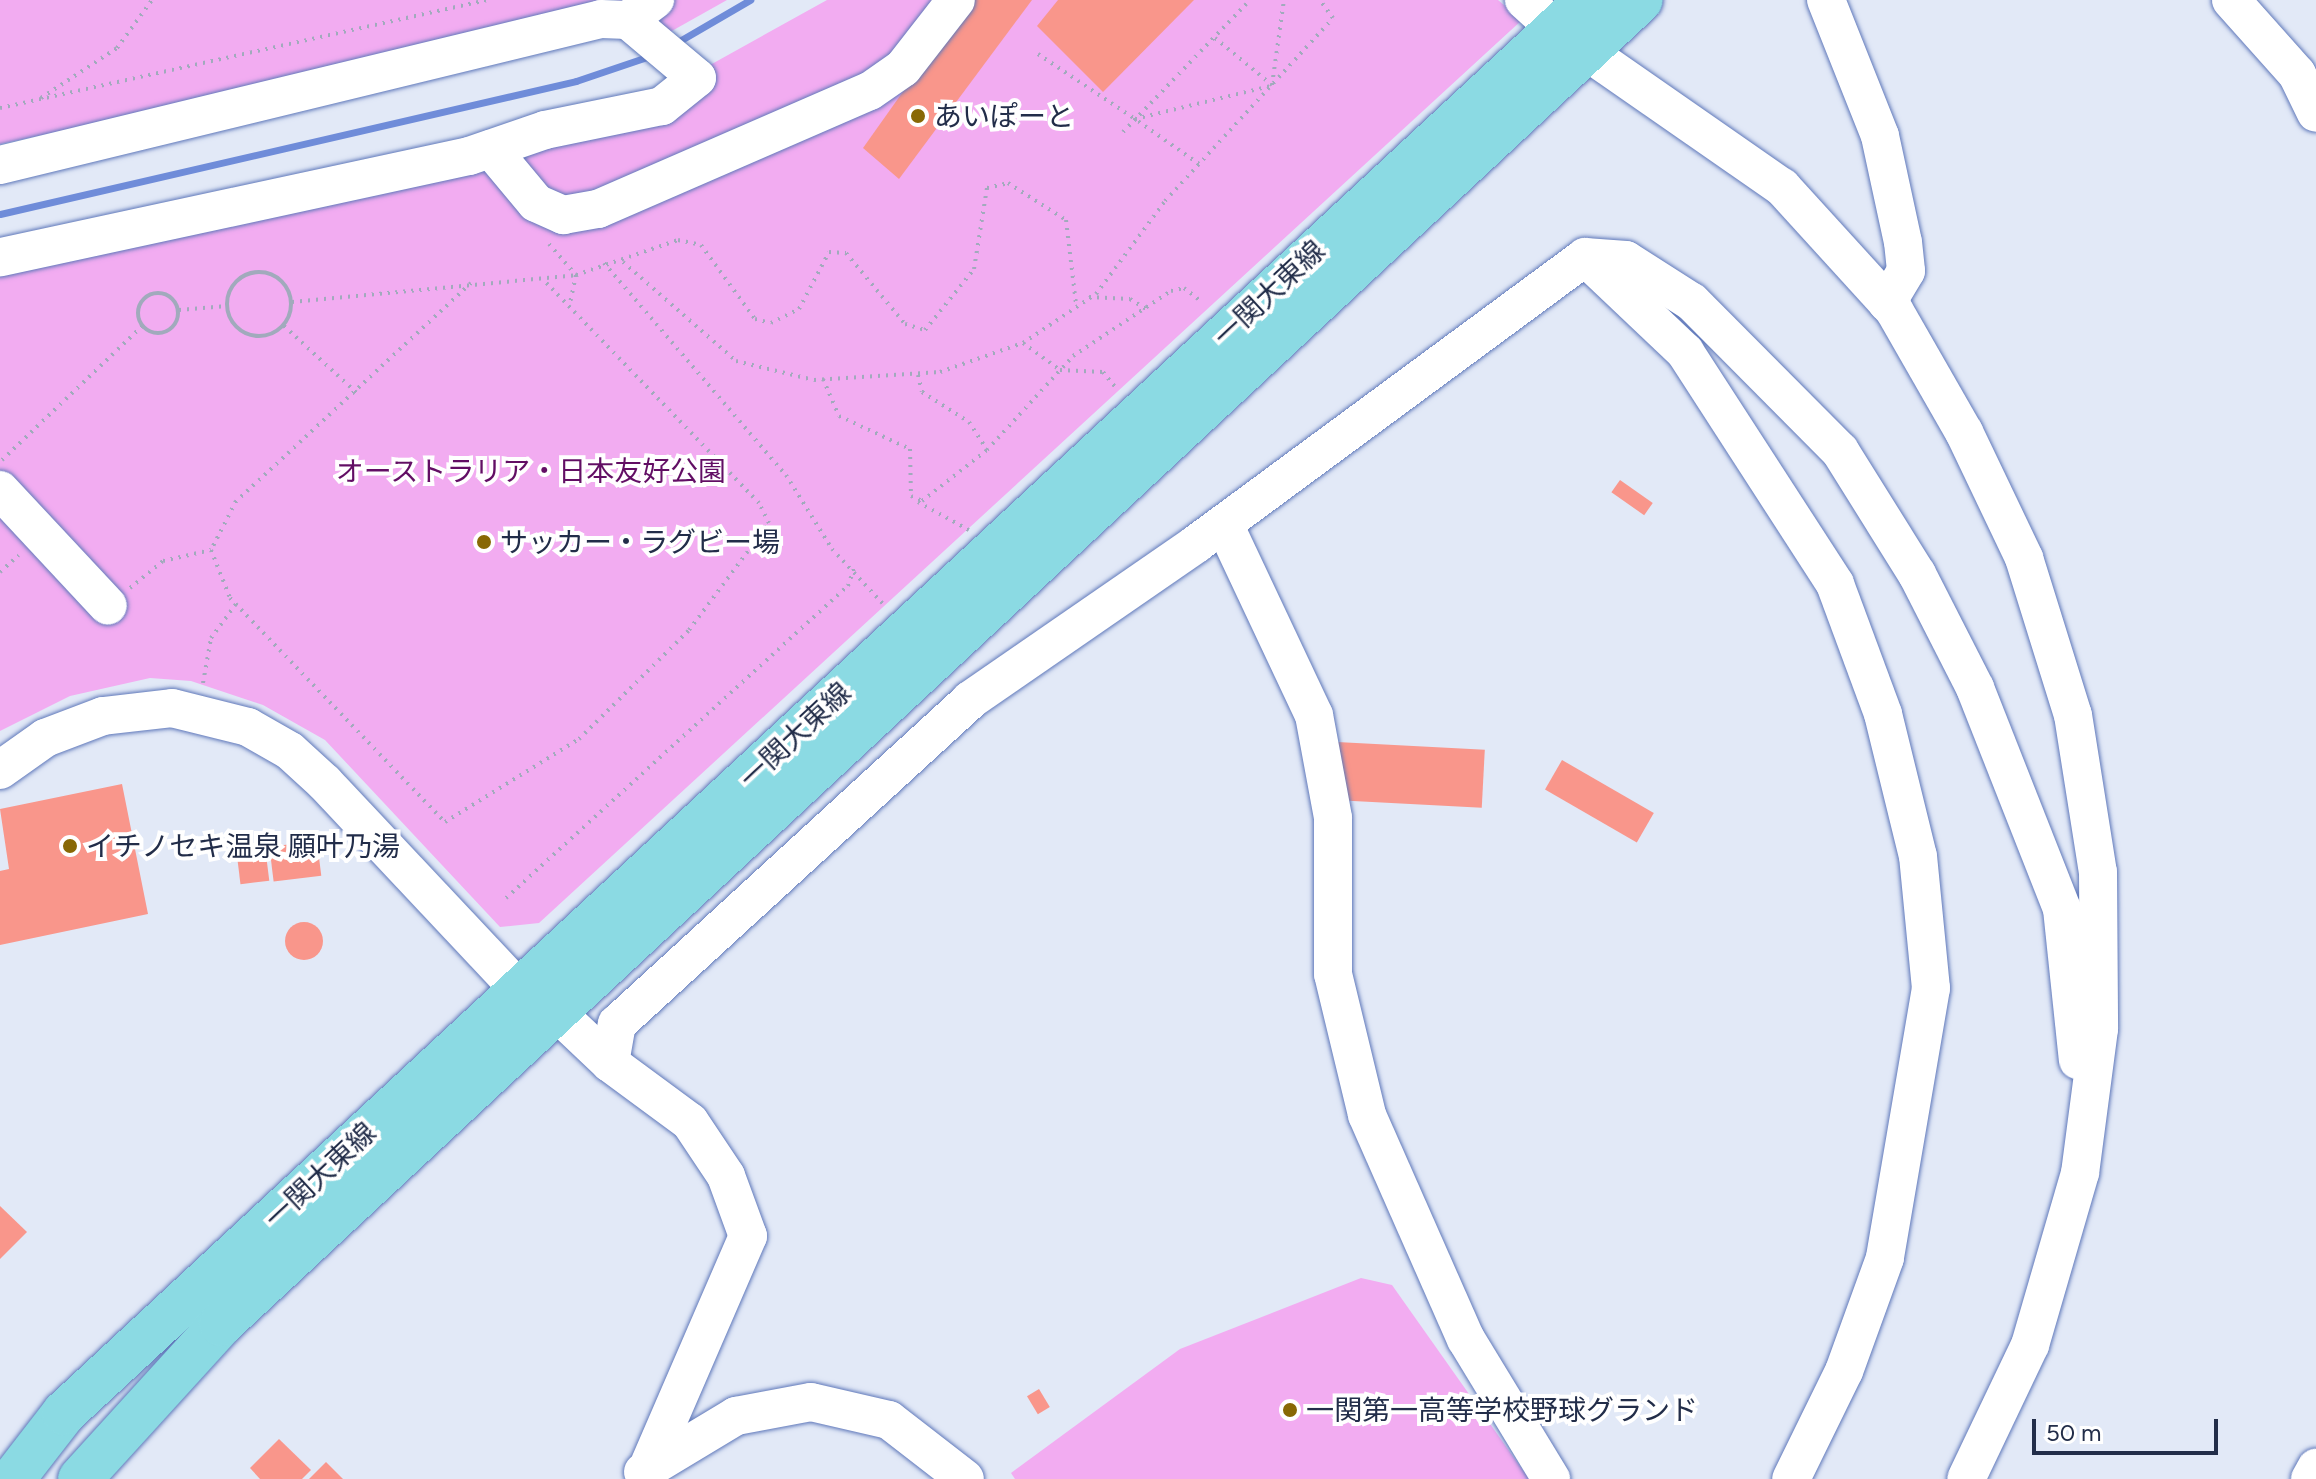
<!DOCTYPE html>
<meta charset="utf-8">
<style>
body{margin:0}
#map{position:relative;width:2316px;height:1479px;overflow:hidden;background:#e2e9f7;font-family:Figtree,"Noto Sans JP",sans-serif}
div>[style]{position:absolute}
.green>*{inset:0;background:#f2acf1}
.stream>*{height:7px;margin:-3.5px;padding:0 3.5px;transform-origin:3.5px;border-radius:3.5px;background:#6f8cd9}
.building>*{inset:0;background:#f9968b;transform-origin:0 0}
.round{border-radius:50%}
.path>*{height:4px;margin-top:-2px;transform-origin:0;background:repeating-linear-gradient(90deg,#a1aabc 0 2px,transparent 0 8px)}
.path>.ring{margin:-2px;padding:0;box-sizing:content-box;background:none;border:4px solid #a1aabc;border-radius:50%}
.roads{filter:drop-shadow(0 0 2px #5f78ba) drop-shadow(0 0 2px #5f78ba)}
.minor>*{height:38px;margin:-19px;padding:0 19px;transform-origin:19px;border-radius:19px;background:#fff}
.major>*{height:44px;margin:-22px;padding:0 22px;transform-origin:22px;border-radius:22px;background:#8bdae3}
.dots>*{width:22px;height:22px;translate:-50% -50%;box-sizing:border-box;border:4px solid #fff;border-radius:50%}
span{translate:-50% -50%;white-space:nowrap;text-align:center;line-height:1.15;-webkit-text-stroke:8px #fff;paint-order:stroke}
.poi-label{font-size:28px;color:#222d49}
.left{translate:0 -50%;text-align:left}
.street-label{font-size:28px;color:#222d49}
.park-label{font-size:28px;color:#620e64}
.scale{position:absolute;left:2032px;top:1419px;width:186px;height:36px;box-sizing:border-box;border:4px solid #222d49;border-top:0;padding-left:10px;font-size:24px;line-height:28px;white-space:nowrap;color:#222d49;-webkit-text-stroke:6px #fff;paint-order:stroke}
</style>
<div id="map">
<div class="green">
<div style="clip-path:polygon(0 0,602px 0,514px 34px,0 144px)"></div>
<div style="clip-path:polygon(615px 0,727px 0,670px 32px)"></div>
<div style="clip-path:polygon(827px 0,1498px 0,1522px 20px,539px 923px,500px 927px,325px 740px,263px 705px,191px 681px,150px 678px,70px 696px,0 731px,0 251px,665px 90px)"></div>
<div style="clip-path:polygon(1361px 1278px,1392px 1285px,1529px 1479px,1015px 1479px,1011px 1473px,1180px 1349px)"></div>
</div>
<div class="stream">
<div style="left:676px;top:43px;width:86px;rotate:-30.2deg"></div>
<div style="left:0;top:214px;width:591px;rotate:-13deg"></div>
<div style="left:576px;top:81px;width:78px;rotate:-18.7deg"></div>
</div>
<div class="building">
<div style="clip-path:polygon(968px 0,1032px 0,899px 179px,863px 148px)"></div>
<div style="clip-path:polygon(1058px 0,1194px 0,1103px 92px,1037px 26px)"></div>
<div style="left:1620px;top:480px;width:40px;height:15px;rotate:35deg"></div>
<div style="left:1337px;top:742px;width:148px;height:58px;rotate:3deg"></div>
<div style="left:1562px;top:760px;width:106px;height:34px;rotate:30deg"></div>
<div style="clip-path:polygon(122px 784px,148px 914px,0 945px,0 871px,9px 869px,0 809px)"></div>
<div style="left:317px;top:841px;width:35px;height:48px;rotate:83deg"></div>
<div style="left:265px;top:846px;width:35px;height:29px;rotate:83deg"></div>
<div class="round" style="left:285px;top:922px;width:38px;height:38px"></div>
<div style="clip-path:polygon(0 1206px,27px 1232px,0 1259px)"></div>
<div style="left:1039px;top:1389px;width:21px;height:14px;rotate:59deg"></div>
<div style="clip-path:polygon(279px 1439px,311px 1470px,302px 1479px,260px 1479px,250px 1468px)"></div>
<div style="clip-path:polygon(326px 1462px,343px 1479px,309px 1479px)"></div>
</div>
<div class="path">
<div style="left:1215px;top:38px;width:74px;rotate:39.5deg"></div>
<div style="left:1038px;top:54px;width:117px;rotate:33.8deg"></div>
<div style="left:1272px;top:85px;width:86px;rotate:-82deg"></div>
<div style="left:41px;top:98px;width:91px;rotate:-33.3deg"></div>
<div style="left:117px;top:48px;width:59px;rotate:-53.9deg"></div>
<div style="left:0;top:108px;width:499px;rotate:-12.5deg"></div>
<div style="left:1123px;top:132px;width:183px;rotate:-46.1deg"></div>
<div style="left:1199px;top:164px;width:78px;rotate:-144.9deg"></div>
<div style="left:1135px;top:119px;width:139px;rotate:-13.7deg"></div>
<div style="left:549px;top:244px;width:41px;rotate:48.9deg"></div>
<div style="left:576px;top:275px;width:30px;rotate:102deg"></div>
<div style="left:623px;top:262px;width:150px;rotate:41.2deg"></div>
<div style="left:736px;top:361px;width:80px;rotate:13.7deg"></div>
<div style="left:814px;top:380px;width:126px;rotate:-3.6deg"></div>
<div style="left:940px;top:372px;width:88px;rotate:-19.3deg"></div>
<div style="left:1023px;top:343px;width:88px;rotate:-33.9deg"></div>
<div style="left:1096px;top:294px;width:116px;rotate:-53.4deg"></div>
<div style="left:1165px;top:201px;width:248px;rotate:-47.4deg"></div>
<div style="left:1333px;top:18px;width:22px;rotate:-126deg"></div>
<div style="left:604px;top:263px;width:279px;rotate:49.4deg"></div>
<div style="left:786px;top:475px;width:87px;rotate:58.1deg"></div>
<div style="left:832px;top:549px;width:78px;rotate:47.1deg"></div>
<div class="ring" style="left:227px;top:272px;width:60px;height:60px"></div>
<div style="left:471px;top:283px;width:321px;rotate:137.1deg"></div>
<div style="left:236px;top:501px;width:55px;rotate:117deg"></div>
<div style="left:211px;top:550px;width:52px;rotate:68.4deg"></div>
<div style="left:230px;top:598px;width:310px;rotate:46.2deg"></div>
<div style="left:445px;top:822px;width:158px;rotate:-31.8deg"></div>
<div style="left:579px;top:739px;width:155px;rotate:-44.7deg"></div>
<div style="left:689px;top:630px;width:134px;rotate:-53.2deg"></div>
<div style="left:769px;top:523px;width:22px;rotate:-117deg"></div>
<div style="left:759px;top:503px;width:311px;rotate:-134deg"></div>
<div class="ring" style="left:138px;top:293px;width:36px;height:36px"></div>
<div style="left:1089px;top:297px;width:41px;rotate:2.8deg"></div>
<div style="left:1130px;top:299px;width:19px;rotate:32deg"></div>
<div style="left:292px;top:302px;width:285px;rotate:-5.4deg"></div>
<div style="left:576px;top:275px;width:108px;rotate:-18.9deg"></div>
<div style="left:678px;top:240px;width:24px;rotate:12deg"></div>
<div style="left:701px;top:245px;width:92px;rotate:53.9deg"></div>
<div style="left:755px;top:319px;width:16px;rotate:14deg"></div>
<div style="left:771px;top:323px;width:31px;rotate:-27deg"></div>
<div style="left:799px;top:309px;width:64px;rotate:-62.2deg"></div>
<div style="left:829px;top:252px;width:17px;rotate:3deg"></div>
<div style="left:846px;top:253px;width:92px;rotate:50.3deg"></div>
<div style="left:905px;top:324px;width:21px;rotate:17deg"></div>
<div style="left:925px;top:330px;width:78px;rotate:-51.2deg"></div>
<div style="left:974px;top:269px;width:82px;rotate:-80.9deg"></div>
<div style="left:987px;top:188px;width:22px;rotate:-13deg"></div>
<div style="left:1008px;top:183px;width:69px;rotate:32.5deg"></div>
<div style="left:1066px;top:220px;width:85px;rotate:83.2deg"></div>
<div style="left:179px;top:310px;width:48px;rotate:-4.8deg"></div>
<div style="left:284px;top:326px;width:100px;rotate:42.6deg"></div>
<div style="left:1023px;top:343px;width:46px;rotate:36.1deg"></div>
<div style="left:1060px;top:370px;width:43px;rotate:2.7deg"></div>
<div style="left:1103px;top:372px;width:22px;rotate:51deg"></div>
<div style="left:918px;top:375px;width:17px;rotate:77deg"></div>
<div style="left:922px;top:392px;width:56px;rotate:32.6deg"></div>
<div style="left:969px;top:422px;width:33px;rotate:57deg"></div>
<div style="left:823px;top:379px;width:40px;rotate:66.6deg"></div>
<div style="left:839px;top:416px;width:78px;rotate:24.9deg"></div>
<div style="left:910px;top:449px;width:47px;rotate:88.8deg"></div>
<div style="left:911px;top:496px;width:12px;rotate:24deg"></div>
<div style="left:922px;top:501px;width:83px;rotate:-38.1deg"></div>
<div style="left:987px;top:450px;width:127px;rotate:-47.5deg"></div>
<div style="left:1073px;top:356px;width:118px;rotate:-33.6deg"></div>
<div style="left:1171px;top:291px;width:13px;rotate:-13deg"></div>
<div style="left:1184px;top:288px;width:23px;rotate:38deg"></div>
<div style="left:2px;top:460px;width:194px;rotate:-43.7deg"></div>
<div style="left:918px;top:502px;width:58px;rotate:28.8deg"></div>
<div style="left:0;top:572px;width:25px;rotate:-42deg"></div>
<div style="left:130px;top:588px;width:43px;rotate:-39.3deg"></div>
<div style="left:163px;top:561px;width:49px;rotate:-12.9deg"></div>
<div style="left:203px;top:683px;width:46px;rotate:-79.9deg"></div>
<div style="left:211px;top:638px;width:42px;rotate:-53.7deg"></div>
<div style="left:506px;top:898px;width:463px;rotate:-42.4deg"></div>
<div style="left:848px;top:586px;width:21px;rotate:-71deg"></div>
</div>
<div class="roads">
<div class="minor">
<div style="left:1524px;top:0;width:43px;rotate:42.2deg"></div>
<div style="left:1826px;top:0;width:146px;rotate:68.3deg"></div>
<div style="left:1880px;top:136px;width:108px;rotate:77.8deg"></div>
<div style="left:1903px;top:242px;width:29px;rotate:84deg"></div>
<div style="left:1906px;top:271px;width:37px;rotate:121deg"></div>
<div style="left:2231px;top:0;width:99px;rotate:48.3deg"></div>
<div style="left:2297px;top:74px;width:43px;rotate:64deg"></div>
<div style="left:628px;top:20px;width:34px;rotate:-37deg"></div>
<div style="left:1586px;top:51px;width:239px;rotate:34.8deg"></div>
<div style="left:1782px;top:187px;width:166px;rotate:47.7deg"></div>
<div style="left:1894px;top:310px;width:141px;rotate:60.2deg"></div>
<div style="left:1964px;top:432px;width:140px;rotate:64.5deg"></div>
<div style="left:2024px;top:558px;width:164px;rotate:72.7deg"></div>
<div style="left:2073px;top:715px;width:159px;rotate:81deg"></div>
<div style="left:2098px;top:872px;width:157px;rotate:89.6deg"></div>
<div style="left:2099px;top:1029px;width:145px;rotate:97.5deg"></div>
<div style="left:2080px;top:1173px;width:179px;rotate:106.2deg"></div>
<div style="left:2030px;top:1345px;width:148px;rotate:115.5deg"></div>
<div style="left:491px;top:149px;width:70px;rotate:50.2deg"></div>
<div style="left:536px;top:203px;width:30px;rotate:24deg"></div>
<div style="left:563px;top:215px;width:36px;rotate:-10deg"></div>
<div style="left:598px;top:209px;width:296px;rotate:-23.5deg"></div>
<div style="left:870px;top:91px;width:40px;rotate:-34.9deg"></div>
<div style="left:903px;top:68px;width:86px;rotate:-52.1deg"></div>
<div style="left:0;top:165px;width:618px;rotate:-13.65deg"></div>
<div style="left:601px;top:19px;width:27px;rotate:2deg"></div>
<div style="left:628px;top:20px;width:90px;rotate:40deg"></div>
<div style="left:697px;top:78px;width:45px;rotate:141.3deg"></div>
<div style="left:662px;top:106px;width:119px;rotate:168.4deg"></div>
<div style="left:545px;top:130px;width:80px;rotate:161.1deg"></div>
<div style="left:469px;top:156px;width:480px;rotate:167.8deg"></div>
<div style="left:1585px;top:257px;width:41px;rotate:4.2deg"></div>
<div style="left:1626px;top:260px;width:78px;rotate:32.5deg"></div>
<div style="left:1692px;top:302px;width:210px;rotate:45.2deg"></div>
<div style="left:1840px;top:451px;width:145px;rotate:58deg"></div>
<div style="left:1917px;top:574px;width:128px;rotate:63deg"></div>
<div style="left:1975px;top:688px;width:238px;rotate:68.5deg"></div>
<div style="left:2062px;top:909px;width:152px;rotate:84deg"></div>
<div style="left:0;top:490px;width:158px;rotate:47deg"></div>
<div style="left:1224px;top:524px;width:211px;rotate:64.8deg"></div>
<div style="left:1314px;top:715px;width:105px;rotate:79.5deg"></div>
<div style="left:1333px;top:818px;width:156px;rotate:90deg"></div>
<div style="left:1333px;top:974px;width:145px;rotate:76.4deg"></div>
<div style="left:1367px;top:1115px;width:245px;rotate:66.2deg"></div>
<div style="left:1466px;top:1339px;width:164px;rotate:58.7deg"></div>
<div style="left:0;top:770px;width:55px;rotate:-35.4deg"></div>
<div style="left:45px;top:738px;width:62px;rotate:-20.8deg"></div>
<div style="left:103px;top:716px;width:69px;rotate:-6.6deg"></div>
<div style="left:172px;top:708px;width:78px;rotate:14deg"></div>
<div style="left:248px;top:727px;width:48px;rotate:29.7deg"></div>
<div style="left:290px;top:751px;width:47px;rotate:42.4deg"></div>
<div style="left:325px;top:783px;width:285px;rotate:46.8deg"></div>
<div style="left:554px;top:1010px;width:77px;rotate:43.4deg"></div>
<div style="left:610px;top:1063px;width:40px;rotate:-80deg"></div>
<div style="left:617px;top:1024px;width:479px;rotate:-42.5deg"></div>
<div style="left:970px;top:700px;width:275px;rotate:-34.6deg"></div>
<div style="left:1196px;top:544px;width:483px;rotate:-36.4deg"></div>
<div style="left:1585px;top:257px;width:138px;rotate:43.5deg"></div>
<div style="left:1685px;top:352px;width:276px;rotate:57.1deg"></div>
<div style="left:1835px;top:584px;width:139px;rotate:69.7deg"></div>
<div style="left:1883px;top:714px;width:146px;rotate:76.2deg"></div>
<div style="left:1918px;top:856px;width:133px;rotate:84.4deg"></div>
<div style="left:1931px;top:988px;width:274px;rotate:99.7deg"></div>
<div style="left:1885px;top:1258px;width:120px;rotate:109.9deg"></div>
<div style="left:1844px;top:1371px;width:120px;rotate:116.1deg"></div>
<div style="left:610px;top:1063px;width:99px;rotate:36.4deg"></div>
<div style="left:690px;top:1122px;width:65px;rotate:56.3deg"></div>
<div style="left:726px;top:1176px;width:64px;rotate:69.9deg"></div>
<div style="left:748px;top:1236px;width:249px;rotate:113.4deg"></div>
<div style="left:643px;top:1472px;width:109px;rotate:-31.1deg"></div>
<div style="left:736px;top:1416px;width:76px;rotate:-10.6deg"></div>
<div style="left:811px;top:1402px;width:80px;rotate:13deg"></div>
<div style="left:889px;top:1420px;width:96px;rotate:37.8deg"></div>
<div style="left:2310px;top:1479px;width:13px;rotate:-61deg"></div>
</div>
<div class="major">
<div style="left:13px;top:1479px;width:83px;rotate:-52.3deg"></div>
<div style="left:64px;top:1413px;width:2078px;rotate:-42.85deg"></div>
<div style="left:80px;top:1479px;width:210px;rotate:-47.7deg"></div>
<div style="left:221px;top:1324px;width:1941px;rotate:-43deg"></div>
</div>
</div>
<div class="dots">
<div style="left:918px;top:116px;background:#886805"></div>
<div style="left:484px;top:542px;background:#886805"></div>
<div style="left:70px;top:846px;background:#886805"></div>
<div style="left:1290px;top:1410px;background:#886805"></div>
</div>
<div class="poi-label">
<span class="left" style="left:934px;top:116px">あいぽーと</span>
<span class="left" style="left:500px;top:542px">サッカー・ラグビー場</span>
<span class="left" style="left:86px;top:846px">イチノセキ温泉 願叶乃湯</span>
<span class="left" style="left:1306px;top:1410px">一関第一高等学校野球グランド</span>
</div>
<div class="street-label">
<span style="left:1269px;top:293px;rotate:-43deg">一関大東線</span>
<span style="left:795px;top:735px;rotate:-43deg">一関大東線</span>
<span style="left:320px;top:1175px;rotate:-43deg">一関大東線</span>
</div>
<div class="park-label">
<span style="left:531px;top:471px">オーストラリア・日本友好公園</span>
</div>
<div class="scale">50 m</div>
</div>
